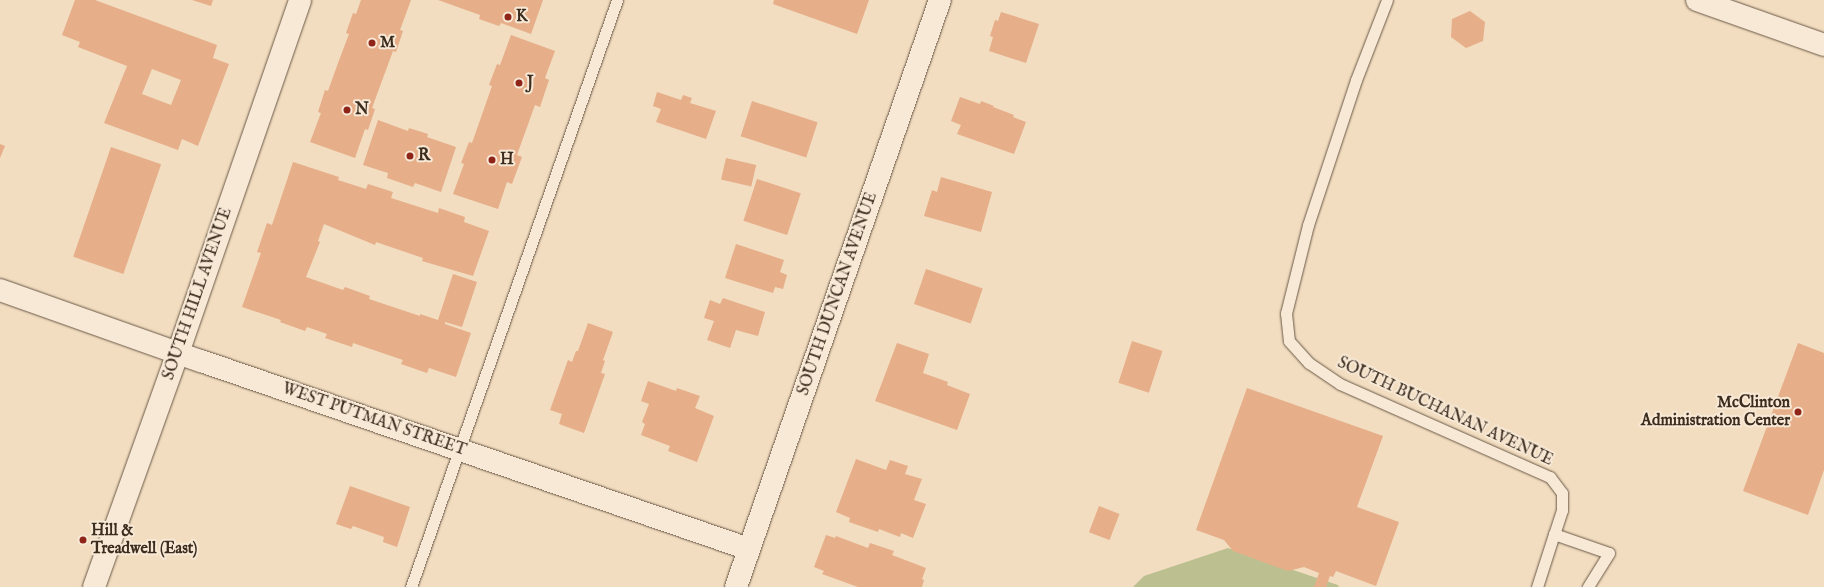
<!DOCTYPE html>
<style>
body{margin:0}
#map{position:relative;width:1824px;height:587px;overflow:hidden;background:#f2ddc0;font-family:"IM FELL English",serif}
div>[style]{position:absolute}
.green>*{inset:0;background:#bcc091}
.building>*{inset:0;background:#e6ae89;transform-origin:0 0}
.roads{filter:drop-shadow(0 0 1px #6a5846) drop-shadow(0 0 1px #6a5846)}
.lane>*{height:11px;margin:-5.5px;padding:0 5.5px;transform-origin:5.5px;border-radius:5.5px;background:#f7e9d6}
.street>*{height:22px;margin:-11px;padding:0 11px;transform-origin:11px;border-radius:11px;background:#f7e9d6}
.dots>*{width:11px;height:11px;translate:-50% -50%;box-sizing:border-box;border:2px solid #f7e9d6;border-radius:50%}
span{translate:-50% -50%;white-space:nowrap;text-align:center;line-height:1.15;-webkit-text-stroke:4px #f7e9d6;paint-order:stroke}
.poi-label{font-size:16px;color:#3c2c1e;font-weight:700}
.left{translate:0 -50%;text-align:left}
.right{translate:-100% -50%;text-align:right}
.street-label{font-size:16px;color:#3c2c1e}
</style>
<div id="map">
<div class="green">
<div style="clip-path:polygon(1228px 548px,1338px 585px,1339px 587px,1133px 587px,1144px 576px)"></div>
</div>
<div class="building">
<div style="clip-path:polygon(evenodd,75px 0,95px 0,217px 45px,213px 58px,229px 64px,198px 146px,182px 139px,178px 150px,104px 123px,127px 66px,78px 47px,80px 42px,62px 35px,75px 0,152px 69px,181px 80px,171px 105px,142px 94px,152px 69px)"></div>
<div style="clip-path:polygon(192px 0,213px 0,211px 6px)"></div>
<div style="clip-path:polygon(361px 0,411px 0,400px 30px,403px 31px,396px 52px,393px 51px,372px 108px,375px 109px,368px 130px,365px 129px,355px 158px,310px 142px,321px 113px,318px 112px,325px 90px,328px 91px,338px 63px,349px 34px,346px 33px,353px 13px,356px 14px)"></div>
<div style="clip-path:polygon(438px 0,543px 0,531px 34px,501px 23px,499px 26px,479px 19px,480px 15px)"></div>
<div style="clip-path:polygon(774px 0,869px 0,857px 34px,773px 4px)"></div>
<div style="clip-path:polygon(1470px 11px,1485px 22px,1483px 41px,1466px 48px,1451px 37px,1452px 19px)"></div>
<div style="clip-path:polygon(1001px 12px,1039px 24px,1026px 63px,989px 51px,993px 37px,990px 36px,995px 20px,998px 21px)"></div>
<div style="clip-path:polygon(511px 35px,555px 51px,545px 78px,549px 80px,540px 107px,535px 105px,517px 155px,522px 157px,512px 184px,507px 182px,498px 209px,453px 194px,464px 164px,461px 163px,469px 142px,472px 143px,492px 86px,489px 85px,497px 64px,500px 65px)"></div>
<div style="clip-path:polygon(657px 92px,681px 100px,683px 95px,692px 98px,690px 103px,716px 111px,706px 139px,656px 122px,661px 109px,653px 106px)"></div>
<div style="clip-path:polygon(960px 97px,980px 104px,981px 101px,994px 106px,993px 107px,1014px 115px,1013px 117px,1026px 122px,1014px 154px,957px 134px,961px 125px,951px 121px)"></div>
<div style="left:752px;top:101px;width:69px;height:37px;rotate:18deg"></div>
<div style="clip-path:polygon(378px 120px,408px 131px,409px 128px,428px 134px,427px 137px,456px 147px,441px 192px,415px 183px,413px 187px,387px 178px,388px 173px,363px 165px)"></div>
<div style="clip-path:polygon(0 144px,5px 146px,0 158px)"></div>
<div style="left:111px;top:147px;width:53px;height:116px;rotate:19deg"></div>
<div style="left:726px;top:158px;width:31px;height:22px;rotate:13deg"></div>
<div style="clip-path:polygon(293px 162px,339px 177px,338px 180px,366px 189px,368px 184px,393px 192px,391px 198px,438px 213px,439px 208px,465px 217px,464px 222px,489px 231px,473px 276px,422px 261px,423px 258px,376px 242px,375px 245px,324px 224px,318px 241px,320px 242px,306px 277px,343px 290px,345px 287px,370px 296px,369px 299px,420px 316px,420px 314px,438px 320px,453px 274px,477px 282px,462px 327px,445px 322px,445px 324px,471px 333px,456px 377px,429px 368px,427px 373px,401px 364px,403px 360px,353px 343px,352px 347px,325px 338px,327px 334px,307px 327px,305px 331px,280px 322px,281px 320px,242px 307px,261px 253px,257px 252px,267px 223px,272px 225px)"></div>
<div style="clip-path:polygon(941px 177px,992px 192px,981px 232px,924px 216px,932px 190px,937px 192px)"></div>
<div style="left:757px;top:179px;width:46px;height:44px;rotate:18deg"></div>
<div style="clip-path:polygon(736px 244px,784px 260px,780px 272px,787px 275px,783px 289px,775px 287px,773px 293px,725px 278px)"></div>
<div style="left:926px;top:269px;width:60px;height:37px;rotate:19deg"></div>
<div style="clip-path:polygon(723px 298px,765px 312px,758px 336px,736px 330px,730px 348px,707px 340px,714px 321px,704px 318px,710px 300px,720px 304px)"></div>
<div style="clip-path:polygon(588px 323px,613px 332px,603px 360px,605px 361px,601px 373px,605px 374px,584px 433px,559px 424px,562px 414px,550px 410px,568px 360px,572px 362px,576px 351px,578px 351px)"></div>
<div style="left:1132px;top:341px;width:32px;height:44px;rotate:18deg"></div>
<div style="clip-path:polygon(897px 343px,929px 354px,923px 373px,948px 382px,947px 385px,970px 394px,957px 430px,875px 401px)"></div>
<div style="clip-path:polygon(1798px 343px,1824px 353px,1824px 470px,1808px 515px,1743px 491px)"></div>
<div style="clip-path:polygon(648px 381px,676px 391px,677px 388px,700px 396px,695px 408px,714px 416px,697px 462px,668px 451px,670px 446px,641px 435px,645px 424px,642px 422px,649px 404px,641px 401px)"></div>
<div style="clip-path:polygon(1247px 388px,1383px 436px,1357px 507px,1399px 522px,1376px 586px,1336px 571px,1333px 577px,1330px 576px,1326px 587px,1314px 587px,1319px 573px,1304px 567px,1288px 571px,1233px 551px,1224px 540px,1196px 530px)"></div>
<div style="clip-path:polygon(856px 459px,886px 470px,890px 460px,908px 466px,905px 474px,922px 479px,914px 500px,926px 504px,913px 538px,901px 533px,900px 537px,879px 529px,878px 532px,849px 522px,850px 518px,836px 512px)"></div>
<div style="clip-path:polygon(350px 486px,410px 507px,397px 547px,383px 542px,384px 537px,353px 526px,351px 529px,336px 524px)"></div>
<div style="left:1099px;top:506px;width:22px;height:28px;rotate:21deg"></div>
<div style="clip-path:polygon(826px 535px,835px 538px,836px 536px,868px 548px,870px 543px,894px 551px,892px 555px,926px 568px,922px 579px,924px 580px,922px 587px,858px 587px,822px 574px,824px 571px,814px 567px)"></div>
</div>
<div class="roads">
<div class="lane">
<div style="left:1387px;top:0;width:86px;rotate:111.2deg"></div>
<div style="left:1356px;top:80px;width:153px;rotate:108.3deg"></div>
<div style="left:1308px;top:225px;width:91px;rotate:104deg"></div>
<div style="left:1286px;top:313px;width:28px;rotate:84deg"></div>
<div style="left:1289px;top:341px;width:30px;rotate:48deg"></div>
<div style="left:1309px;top:363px;width:37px;rotate:34deg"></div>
<div style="left:1340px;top:384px;width:230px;rotate:23.9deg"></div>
<div style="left:1550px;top:477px;width:20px;rotate:53deg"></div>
<div style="left:1562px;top:493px;width:17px;rotate:90deg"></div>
<div style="left:1562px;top:510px;width:25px;rotate:108deg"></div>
<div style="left:1554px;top:534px;width:58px;rotate:19.1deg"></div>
<div style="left:1609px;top:553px;width:40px;rotate:122deg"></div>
<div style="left:411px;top:587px;width:622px;rotate:-70.66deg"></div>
<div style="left:1537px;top:587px;width:56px;rotate:-72.2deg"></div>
</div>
<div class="street">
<div style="left:1697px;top:0;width:135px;rotate:19.5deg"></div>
<div style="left:0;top:290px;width:213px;rotate:19.5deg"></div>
<div style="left:201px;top:361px;width:579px;rotate:18.94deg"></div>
<div style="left:94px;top:587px;width:249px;rotate:-70.3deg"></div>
<div style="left:178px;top:353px;width:373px;rotate:-70.9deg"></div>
<div style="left:736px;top:587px;width:621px;rotate:-70.84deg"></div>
</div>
</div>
<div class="dots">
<div style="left:508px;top:17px;background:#8f2418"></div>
<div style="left:372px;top:43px;background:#8f2418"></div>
<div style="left:519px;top:83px;background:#8f2418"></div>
<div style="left:347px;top:110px;background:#8f2418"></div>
<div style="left:410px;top:156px;background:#8f2418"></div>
<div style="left:492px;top:160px;background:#8f2418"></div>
<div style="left:1798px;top:412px;background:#8f2418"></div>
<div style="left:83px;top:540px;background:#8f2418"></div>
</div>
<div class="poi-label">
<span class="left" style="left:516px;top:17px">K</span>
<span class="left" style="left:380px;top:43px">M</span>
<span class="left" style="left:527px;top:83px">J</span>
<span class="left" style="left:355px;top:110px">N</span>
<span class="left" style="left:418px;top:156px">R</span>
<span class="left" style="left:500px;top:160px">H</span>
<span class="right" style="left:1790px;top:412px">McClinton<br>Administration Center</span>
<span class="left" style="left:91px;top:540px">Hill &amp;<br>Treadwell (East)</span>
</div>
<div class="street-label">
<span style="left:198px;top:294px;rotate:-71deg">SOUTH HILL AVENUE</span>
<span style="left:838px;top:294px;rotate:-71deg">SOUTH DUNCAN AVENUE</span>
<span style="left:1445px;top:412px;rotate:25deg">SOUTH BUCHANAN AVENUE</span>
<span style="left:374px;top:420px;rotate:19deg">WEST PUTMAN STREET</span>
</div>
</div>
